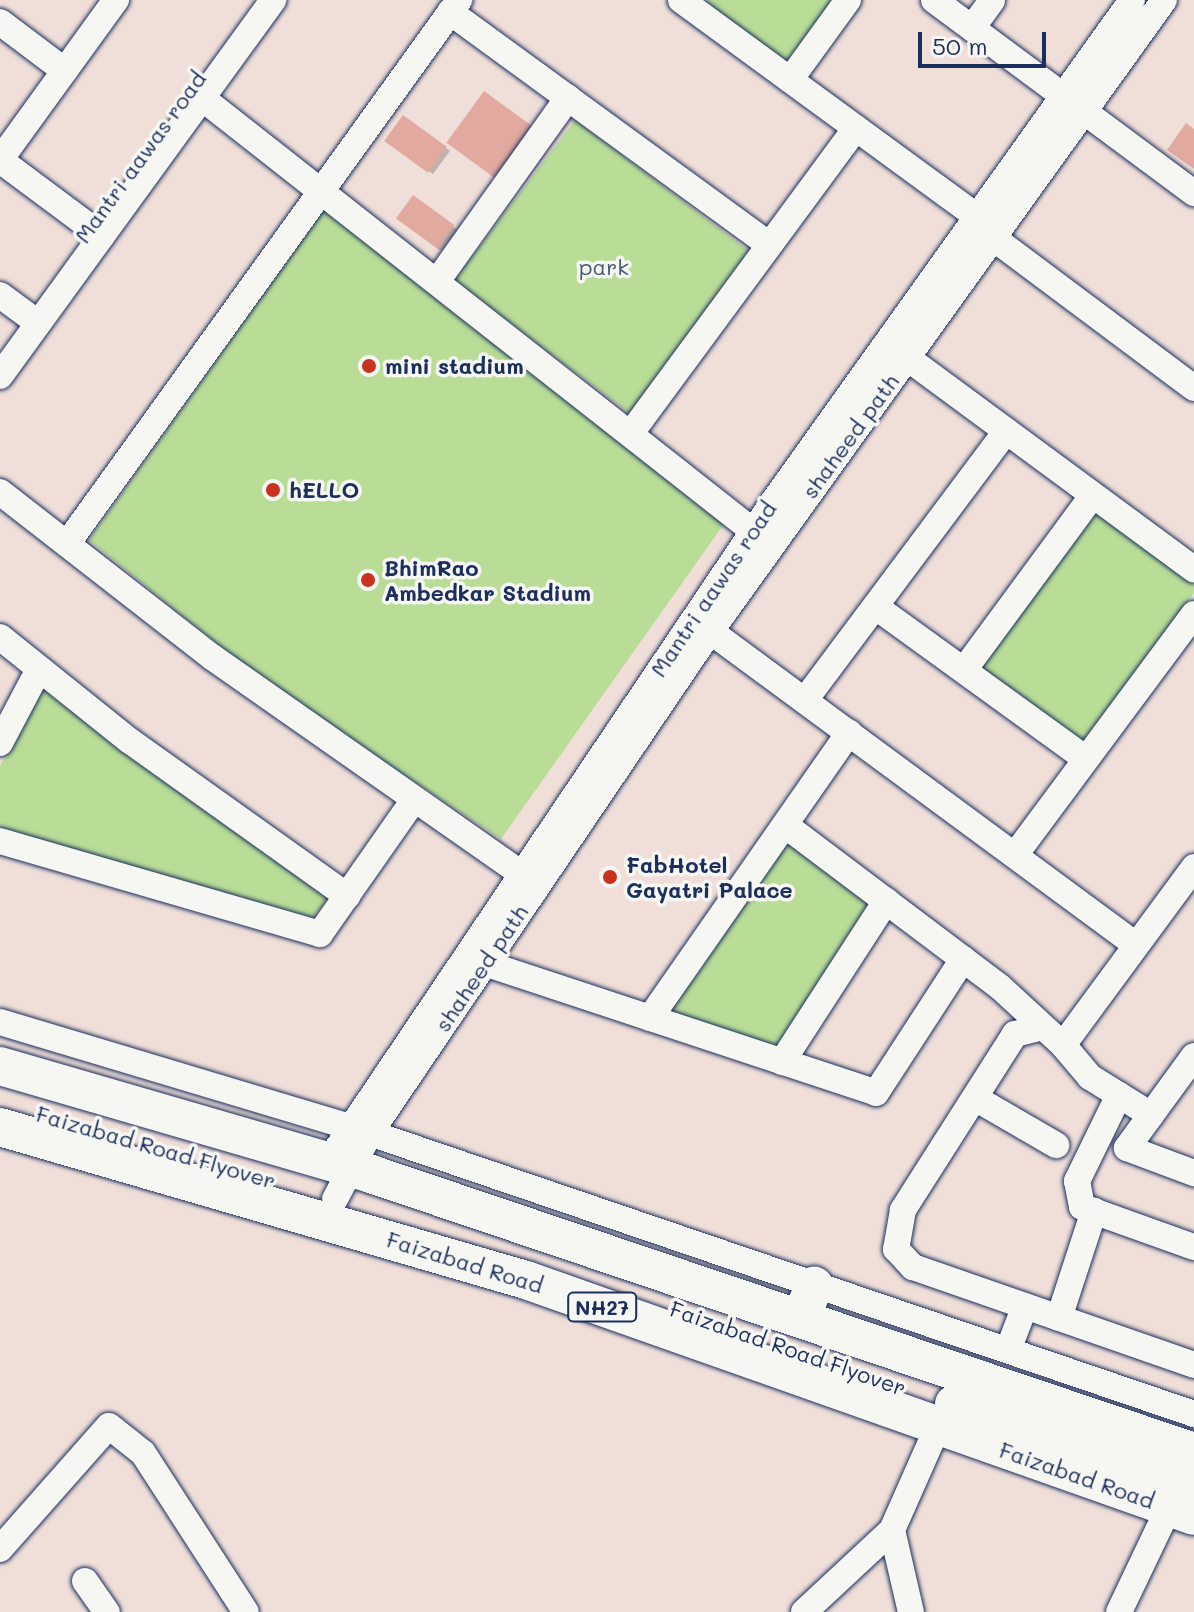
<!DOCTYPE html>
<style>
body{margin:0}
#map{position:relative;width:1194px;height:1612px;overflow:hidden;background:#f0dfd9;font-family:Mali,sans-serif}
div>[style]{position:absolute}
.green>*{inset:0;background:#b9dd97;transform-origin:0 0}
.shadow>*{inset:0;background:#0003;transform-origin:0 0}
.building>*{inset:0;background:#e2a99f;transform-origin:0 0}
.roads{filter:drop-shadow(0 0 2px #1b2f5e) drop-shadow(0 0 2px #1b2f5e)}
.minor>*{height:26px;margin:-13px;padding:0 13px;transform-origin:13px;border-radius:13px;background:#f6f6f2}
.highway>*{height:38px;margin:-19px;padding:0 19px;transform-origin:19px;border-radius:19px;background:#f6f6f2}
.dots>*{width:22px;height:22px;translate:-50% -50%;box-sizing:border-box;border:4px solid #f6f6f2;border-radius:50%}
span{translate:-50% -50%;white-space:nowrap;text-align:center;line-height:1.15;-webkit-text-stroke:7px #f6f6f2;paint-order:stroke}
.shield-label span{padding:2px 6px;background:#f6f6f2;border:2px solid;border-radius:6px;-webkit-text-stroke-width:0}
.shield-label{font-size:20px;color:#1b2f5e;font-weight:700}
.street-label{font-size:22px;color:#1b2f5e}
.park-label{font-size:22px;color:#425a6c}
.poi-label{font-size:22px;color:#1b2f5e;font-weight:700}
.left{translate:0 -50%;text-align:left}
.scale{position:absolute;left:918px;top:32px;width:128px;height:36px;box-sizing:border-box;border:4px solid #1b2f5e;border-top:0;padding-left:10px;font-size:24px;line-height:28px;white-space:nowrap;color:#1b2f5e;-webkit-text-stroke:6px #f6f6f2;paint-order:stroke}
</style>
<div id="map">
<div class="green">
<div style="clip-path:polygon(708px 0,834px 0,787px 64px,705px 4px)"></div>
<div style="left:575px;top:120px;width:222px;height:201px;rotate:37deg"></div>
<div style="clip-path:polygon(325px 208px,724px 524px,501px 839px,266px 683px,89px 540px)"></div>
<div style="clip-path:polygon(1094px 511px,1194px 585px,1194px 593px,1082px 744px,978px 667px)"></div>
<div style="clip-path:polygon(45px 684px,329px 897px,312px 918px,0 828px,0 766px)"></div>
<div style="clip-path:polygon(786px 839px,873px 905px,779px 1048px,666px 1010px)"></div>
</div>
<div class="shadow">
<div style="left:488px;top:96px;width:58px;height:60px;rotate:36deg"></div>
<div style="clip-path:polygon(408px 120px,450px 151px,433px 174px,429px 171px)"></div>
<div style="left:418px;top:200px;width:49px;height:27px;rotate:37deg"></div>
</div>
<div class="building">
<div style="left:484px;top:91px;width:59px;height:64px;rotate:36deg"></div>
<div style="left:403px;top:115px;width:54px;height:32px;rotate:36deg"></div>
<div style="clip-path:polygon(1186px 123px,1194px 129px,1194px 169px,1167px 150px)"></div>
<div style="left:413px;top:195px;width:51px;height:29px;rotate:36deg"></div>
</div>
<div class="roads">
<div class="minor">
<div style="left:681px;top:0;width:367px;rotate:36.2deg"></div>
<div style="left:934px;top:0;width:324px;rotate:36.6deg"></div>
<div style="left:450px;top:12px;width:395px;rotate:36.1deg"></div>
<div style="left:0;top:22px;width:81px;rotate:37deg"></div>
<div style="left:972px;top:28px;width:34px;rotate:-54deg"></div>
<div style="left:790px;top:80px;width:99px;rotate:-54.1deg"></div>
<div style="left:202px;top:98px;width:701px;rotate:38.16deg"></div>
<div style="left:0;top:160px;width:198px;rotate:-54.1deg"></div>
<div style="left:0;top:160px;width:127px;rotate:36.7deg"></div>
<div style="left:992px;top:237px;width:252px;rotate:36.8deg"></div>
<div style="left:438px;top:280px;width:224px;rotate:-54.5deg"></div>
<div style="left:0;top:295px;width:47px;rotate:36.4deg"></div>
<div style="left:906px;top:357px;width:358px;rotate:36.4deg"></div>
<div style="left:0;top:376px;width:465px;rotate:-54deg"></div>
<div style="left:631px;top:433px;width:379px;rotate:-53.6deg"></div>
<div style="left:0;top:492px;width:269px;rotate:37.9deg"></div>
<div style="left:212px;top:657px;width:375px;rotate:35deg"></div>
<div style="left:67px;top:544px;width:671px;rotate:-54.22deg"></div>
<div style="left:876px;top:607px;width:259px;rotate:35.9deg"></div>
<div style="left:710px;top:631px;width:529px;rotate:36.39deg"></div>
<div style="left:0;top:637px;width:166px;rotate:38.7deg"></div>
<div style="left:130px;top:741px;width:267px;rotate:35.5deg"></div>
<div style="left:964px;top:670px;width:217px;rotate:-53.6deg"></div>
<div style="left:805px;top:700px;width:336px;rotate:-53.2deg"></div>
<div style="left:0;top:743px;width:84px;rotate:-62.2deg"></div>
<div style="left:785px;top:825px;width:269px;rotate:37deg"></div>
<div style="left:1000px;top:987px;width:86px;rotate:42.6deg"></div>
<div style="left:1063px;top:1045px;width:42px;rotate:49.8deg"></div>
<div style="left:1090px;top:1077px;width:72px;rotate:31.9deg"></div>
<div style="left:0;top:841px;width:333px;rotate:16.2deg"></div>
<div style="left:320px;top:934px;width:164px;rotate:-55deg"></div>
<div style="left:1015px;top:855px;width:300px;rotate:-53.4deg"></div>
<div style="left:484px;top:963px;width:413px;rotate:18.3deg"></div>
<div style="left:876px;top:1093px;width:160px;rotate:-57deg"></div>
<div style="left:650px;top:1018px;width:348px;rotate:-55.1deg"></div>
<div style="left:0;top:1022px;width:386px;rotate:16.7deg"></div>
<div style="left:370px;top:1133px;width:871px;rotate:18.83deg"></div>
<div style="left:1039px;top:1028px;width:25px;rotate:166deg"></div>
<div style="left:1015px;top:1034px;width:209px;rotate:122.5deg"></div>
<div style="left:903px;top:1210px;width:40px;rotate:100deg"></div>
<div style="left:896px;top:1249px;width:25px;rotate:47deg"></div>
<div style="left:913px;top:1267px;width:298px;rotate:19.2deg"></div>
<div style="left:1063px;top:1045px;width:221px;rotate:-53.6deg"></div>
<div style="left:1194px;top:1056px;width:114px;rotate:126.1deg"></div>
<div style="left:1127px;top:1148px;width:72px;rotate:20.5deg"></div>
<div style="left:782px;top:1062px;width:192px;rotate:-57.1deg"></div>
<div style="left:1119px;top:1095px;width:96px;rotate:116deg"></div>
<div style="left:1077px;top:1181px;width:26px;rotate:79deg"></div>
<div style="left:1082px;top:1207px;width:119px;rotate:19.7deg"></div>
<div style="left:975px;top:1098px;width:94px;rotate:30.1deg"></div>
<div style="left:328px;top:1162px;width:796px;rotate:-56.01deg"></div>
<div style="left:773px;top:502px;width:617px;rotate:-54.43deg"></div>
<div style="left:335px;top:1199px;width:75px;rotate:-62.1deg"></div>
<div style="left:370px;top:1133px;width:588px;rotate:-55.88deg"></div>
<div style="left:700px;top:646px;width:795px;rotate:-54.31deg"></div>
<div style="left:1059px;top:1318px;width:113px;rotate:-71.9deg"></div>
<div style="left:1008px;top:1350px;width:47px;rotate:-68.9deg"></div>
<div style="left:892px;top:1530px;width:84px;rotate:77deg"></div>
<div style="left:0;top:1549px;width:164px;rotate:-48.5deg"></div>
<div style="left:109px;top:1426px;width:43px;rotate:38.5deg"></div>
<div style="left:143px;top:1453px;width:189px;rotate:57.1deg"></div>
<div style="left:85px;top:1581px;width:38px;rotate:55deg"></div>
<div style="left:804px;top:1612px;width:120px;rotate:-43deg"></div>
<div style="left:892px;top:1530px;width:114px;rotate:-66.1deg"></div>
<div style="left:1119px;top:1612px;width:116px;rotate:-64.5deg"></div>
</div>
<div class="highway">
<div style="left:0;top:1066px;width:386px;rotate:16.2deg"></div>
<div style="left:371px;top:1174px;width:869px;rotate:18.66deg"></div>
<div style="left:0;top:1127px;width:548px;rotate:16.22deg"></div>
<div style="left:526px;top:1280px;width:708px;rotate:19.46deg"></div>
<div style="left:801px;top:1318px;width:35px;rotate:-68deg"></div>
<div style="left:954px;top:1404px;width:253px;rotate:18.6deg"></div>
</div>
</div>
<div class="dots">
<div style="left:369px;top:366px;background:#c8321e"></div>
<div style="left:273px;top:490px;background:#c8321e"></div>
<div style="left:368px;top:580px;background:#c8321e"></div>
<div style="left:610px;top:877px;background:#c8321e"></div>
</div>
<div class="shield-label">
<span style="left:602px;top:1307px">NH27</span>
</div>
<div class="street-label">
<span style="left:140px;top:157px;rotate:-54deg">Mantri aawas road</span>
<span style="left:850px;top:436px;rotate:-54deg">shaheed path</span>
<span style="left:713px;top:589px;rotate:-56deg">Mantri aawas road</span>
<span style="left:481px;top:968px;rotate:-56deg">shaheed path</span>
<span style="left:156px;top:1147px;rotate:16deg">Faizabad Road Flyover</span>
<span style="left:465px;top:1262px;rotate:17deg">Faizabad Road</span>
<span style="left:788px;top:1348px;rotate:19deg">Faizabad Road Flyover</span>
<span style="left:1077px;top:1475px;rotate:19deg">Faizabad Road</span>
</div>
<div class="park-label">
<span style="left:604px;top:267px">park</span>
</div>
<div class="poi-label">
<span class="left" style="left:385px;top:366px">mini stadium</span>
<span class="left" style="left:289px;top:490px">hELLO</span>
<span class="left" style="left:384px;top:580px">BhimRao<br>Ambedkar Stadium</span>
<span class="left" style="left:626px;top:877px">FabHotel<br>Gayatri Palace</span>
</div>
<div class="scale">50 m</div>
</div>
